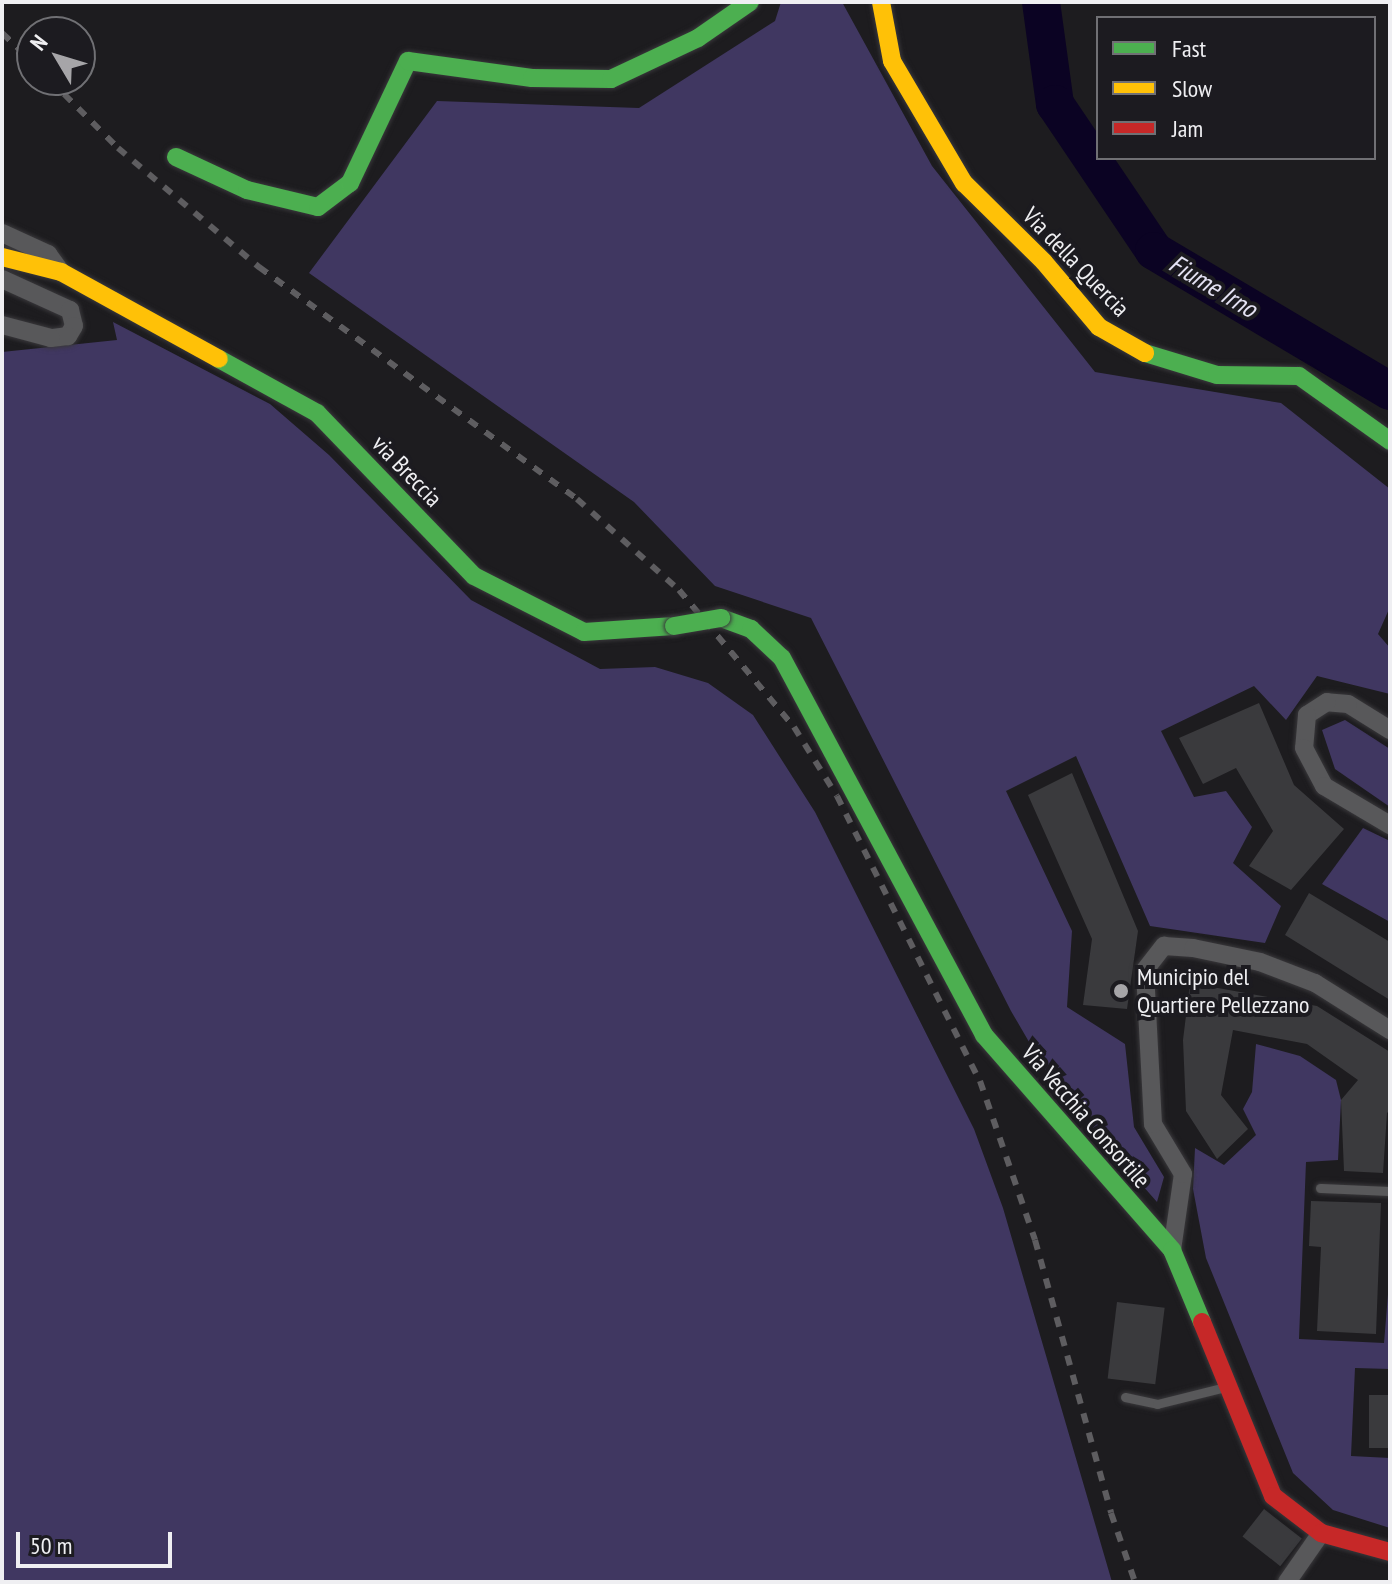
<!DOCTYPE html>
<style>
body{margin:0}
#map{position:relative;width:1392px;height:1584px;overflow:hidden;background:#1d1c1f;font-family:"PT Sans Narrow",sans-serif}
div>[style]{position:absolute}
.green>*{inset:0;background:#403761}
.river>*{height:38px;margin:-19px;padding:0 19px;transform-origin:19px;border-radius:19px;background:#0b0323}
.building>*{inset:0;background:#3a3a3d;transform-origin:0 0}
.roads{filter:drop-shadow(0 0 2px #39383b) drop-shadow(0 0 2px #39383b)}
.lane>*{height:9px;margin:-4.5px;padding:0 4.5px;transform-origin:4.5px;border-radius:4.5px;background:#58585a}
.street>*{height:18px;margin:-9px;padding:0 9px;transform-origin:9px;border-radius:9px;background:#58585a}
.fast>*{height:18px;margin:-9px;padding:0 9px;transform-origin:9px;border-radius:9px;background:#4caf50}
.slow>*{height:18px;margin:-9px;padding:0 9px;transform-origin:9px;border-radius:9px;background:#ffc107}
.jam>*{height:18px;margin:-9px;padding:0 9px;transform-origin:9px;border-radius:9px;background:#c62828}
.rail>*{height:6px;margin-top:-3px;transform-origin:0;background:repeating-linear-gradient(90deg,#5e5d60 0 10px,transparent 0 20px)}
.bridges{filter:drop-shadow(0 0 2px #39383b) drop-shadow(0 0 2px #39383b)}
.fast-bridge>*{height:18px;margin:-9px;padding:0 9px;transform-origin:9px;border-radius:9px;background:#4caf50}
.dots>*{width:22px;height:22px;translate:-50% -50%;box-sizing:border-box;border:4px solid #1c1b20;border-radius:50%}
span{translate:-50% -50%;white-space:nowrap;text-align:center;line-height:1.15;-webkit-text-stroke:8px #1c1b20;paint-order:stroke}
.street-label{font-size:24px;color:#efeff2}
.poi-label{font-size:24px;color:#efeff2}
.left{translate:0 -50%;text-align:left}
.water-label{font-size:26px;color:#e4e2f3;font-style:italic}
.frame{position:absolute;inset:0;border:4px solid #efeff2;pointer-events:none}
.legend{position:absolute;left:1096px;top:16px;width:280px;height:144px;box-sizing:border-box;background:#1c1b20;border:2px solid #707074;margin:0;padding:10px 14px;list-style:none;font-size:24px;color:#efeff2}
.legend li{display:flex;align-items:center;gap:16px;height:40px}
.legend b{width:40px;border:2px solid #707074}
.north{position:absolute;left:16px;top:16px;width:80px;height:80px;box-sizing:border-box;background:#1c1b20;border:2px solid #707074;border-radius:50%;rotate:308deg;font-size:22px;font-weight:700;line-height:32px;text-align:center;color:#efeff2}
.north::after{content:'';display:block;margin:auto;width:28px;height:36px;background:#a6a5a8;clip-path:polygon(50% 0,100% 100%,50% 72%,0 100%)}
.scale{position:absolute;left:16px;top:1532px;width:156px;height:36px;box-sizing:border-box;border:4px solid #efeff2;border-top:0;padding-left:10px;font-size:24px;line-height:28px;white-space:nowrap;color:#efeff2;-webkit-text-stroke:6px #1c1b20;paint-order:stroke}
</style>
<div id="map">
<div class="green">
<div style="clip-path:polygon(781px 2px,842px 2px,932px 166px,1095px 372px,1281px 403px,1390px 489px,1390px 607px,1378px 634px,1390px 648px,1390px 694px,1317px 676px,1286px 720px,1254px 686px,1161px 731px,1194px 797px,1226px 791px,1252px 827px,1233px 863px,1281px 906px,1265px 943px,1150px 926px,1076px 756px,1006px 791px,1072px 931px,1067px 1007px,1125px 1044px,1134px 1127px,1164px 1177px,1157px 1202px,1054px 1085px,1011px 1011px,811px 618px,715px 586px,634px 502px,309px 273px,437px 101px,639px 108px,775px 21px)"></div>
<div style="clip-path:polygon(113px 322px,270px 404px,329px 455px,471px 600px,600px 669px,655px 667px,708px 683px,753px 715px,815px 812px,974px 1129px,1003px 1208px,1112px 1582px,2px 1582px,2px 352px,117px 340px)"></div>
<div style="clip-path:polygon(1345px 720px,1390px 749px,1390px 807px,1335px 769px,1322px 730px)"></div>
<div style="clip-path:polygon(1363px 828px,1390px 841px,1390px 922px,1322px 884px)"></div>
<div style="clip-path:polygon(1256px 1044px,1300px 1056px,1336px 1080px,1341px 1100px,1338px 1160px,1306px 1162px,1299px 1339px,1384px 1343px,1390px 1270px,1390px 1369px,1355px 1368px,1351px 1456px,1390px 1458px,1390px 1528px,1333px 1510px,1293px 1473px,1206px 1258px,1193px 1189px,1195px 1148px,1224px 1165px,1256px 1135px,1243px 1109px,1252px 1092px)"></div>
</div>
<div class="river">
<div style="left:1041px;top:2px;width:103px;rotate:82.2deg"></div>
<div style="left:1055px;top:104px;width:177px;rotate:56deg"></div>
<div style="left:1154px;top:251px;width:274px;rotate:30.7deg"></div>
</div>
<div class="building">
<div style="clip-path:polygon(1259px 703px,1294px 785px,1344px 829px,1291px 890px,1249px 866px,1273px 831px,1236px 768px,1203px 784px,1179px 738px)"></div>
<div style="clip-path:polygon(1072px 773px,1138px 931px,1127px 1009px,1083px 1005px,1092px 939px,1028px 795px)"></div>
<div style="clip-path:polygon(1309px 893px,1390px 942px,1390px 1000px,1285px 935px)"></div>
<div style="clip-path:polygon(1190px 983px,1317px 1006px,1390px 1052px,1390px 1110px,1387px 1113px,1383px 1173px,1344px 1171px,1341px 1100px,1358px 1080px,1307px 1044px,1233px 1030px,1221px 1095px,1248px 1129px,1217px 1159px,1186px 1111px,1183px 1040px)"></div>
<div style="clip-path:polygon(1311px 1201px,1381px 1203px,1376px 1334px,1317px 1331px,1321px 1247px,1309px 1246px)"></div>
<div style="left:1117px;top:1302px;width:48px;height:77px;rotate:7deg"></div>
<div style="left:1369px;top:1395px;width:21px;height:53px"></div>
<div style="left:1264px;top:1509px;width:48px;height:35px;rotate:38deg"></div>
</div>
<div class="roads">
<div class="lane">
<div style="left:1320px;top:1188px;width:70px;rotate:2.5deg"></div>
<div style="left:1125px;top:1397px;width:33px;rotate:12deg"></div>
<div style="left:1157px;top:1404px;width:70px;rotate:-14deg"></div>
</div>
<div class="street">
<div style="left:2px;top:233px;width:51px;rotate:24.5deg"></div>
<div style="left:48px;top:254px;width:22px;rotate:54deg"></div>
<div style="left:2px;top:279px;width:75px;rotate:24.5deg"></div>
<div style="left:70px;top:310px;width:16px;rotate:76deg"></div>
<div style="left:74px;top:326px;width:12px;rotate:121deg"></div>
<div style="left:68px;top:336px;width:17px;rotate:173deg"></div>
<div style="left:51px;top:338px;width:51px;rotate:-165.1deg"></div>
<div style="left:1390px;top:730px;width:49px;rotate:-148.2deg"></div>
<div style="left:1348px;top:704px;width:21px;rotate:-175deg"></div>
<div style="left:1327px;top:702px;width:24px;rotate:147deg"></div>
<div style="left:1307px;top:715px;width:33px;rotate:95deg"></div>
<div style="left:1304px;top:748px;width:43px;rotate:62.2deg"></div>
<div style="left:1324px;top:786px;width:77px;rotate:30.6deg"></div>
<div style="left:1172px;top:1250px;width:77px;rotate:-81.8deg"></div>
<div style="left:1183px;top:1174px;width:58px;rotate:-121deg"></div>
<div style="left:1153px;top:1124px;width:154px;rotate:-93deg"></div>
<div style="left:1145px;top:970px;width:31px;rotate:-52deg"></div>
<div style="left:1164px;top:946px;width:29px;rotate:4deg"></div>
<div style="left:1193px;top:948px;width:68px;rotate:11.8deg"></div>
<div style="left:1260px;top:962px;width:59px;rotate:20.9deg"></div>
<div style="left:1315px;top:983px;width:89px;rotate:32.1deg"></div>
<div style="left:1287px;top:1582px;width:60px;rotate:-55.2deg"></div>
</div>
<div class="fast">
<div style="left:176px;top:157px;width:78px;rotate:24.9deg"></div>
<div style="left:247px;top:190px;width:73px;rotate:13.5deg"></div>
<div style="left:318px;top:207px;width:40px;rotate:-37deg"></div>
<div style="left:350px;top:183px;width:135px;rotate:-64.6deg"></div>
<div style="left:408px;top:61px;width:125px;rotate:7.8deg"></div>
<div style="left:532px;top:78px;width:79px;rotate:0.7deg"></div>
<div style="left:611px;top:79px;width:96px;rotate:-25.2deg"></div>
<div style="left:698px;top:38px;width:63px;rotate:-34.7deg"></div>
<div style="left:1145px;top:353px;width:75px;rotate:17deg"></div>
<div style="left:1217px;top:375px;width:82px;rotate:0.7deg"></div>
<div style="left:1299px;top:376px;width:112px;rotate:35.5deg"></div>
<div style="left:219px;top:359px;width:112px;rotate:28.9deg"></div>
<div style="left:317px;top:413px;width:226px;rotate:46.1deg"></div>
<div style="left:474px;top:576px;width:123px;rotate:27deg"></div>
<div style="left:584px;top:632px;width:90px;rotate:-3.8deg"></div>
<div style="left:721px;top:618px;width:32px;rotate:20deg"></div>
<div style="left:751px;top:629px;width:42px;rotate:43.1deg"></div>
<div style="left:782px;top:658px;width:428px;rotate:61.8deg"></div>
<div style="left:984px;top:1035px;width:286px;rotate:48.8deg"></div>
<div style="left:1172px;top:1250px;width:78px;rotate:67.4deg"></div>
</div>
<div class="slow">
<div style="left:881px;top:2px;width:60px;rotate:79.4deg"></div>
<div style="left:892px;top:61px;width:142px;rotate:59.5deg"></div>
<div style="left:964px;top:183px;width:112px;rotate:44.6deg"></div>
<div style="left:1044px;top:262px;width:85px;rotate:49.8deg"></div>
<div style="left:1099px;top:327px;width:53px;rotate:29.5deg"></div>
<div style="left:2px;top:257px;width:61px;rotate:14.3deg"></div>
<div style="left:61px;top:272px;width:180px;rotate:28.8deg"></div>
</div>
<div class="jam">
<div style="left:1202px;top:1322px;width:188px;rotate:67.8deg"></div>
<div style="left:1273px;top:1496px;width:61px;rotate:37.6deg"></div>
<div style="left:1321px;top:1533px;width:72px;rotate:15.4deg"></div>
</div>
</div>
<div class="rail">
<div style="left:2px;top:33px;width:41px;rotate:43deg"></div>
<div style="left:50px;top:80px;width:96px;rotate:45deg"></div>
<div style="left:118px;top:148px;width:185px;rotate:40.2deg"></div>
<div style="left:259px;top:267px;width:394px;rotate:36.1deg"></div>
<div style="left:577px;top:499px;width:137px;rotate:41.7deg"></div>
<div style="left:679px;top:590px;width:179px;rotate:50deg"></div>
<div style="left:794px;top:727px;width:81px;rotate:58.1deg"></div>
<div style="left:837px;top:796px;width:319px;rotate:63.4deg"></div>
<div style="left:980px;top:1081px;width:168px;rotate:70.9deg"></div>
<div style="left:1035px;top:1240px;width:283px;rotate:74.4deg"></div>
<div style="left:1111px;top:1513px;width:73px;rotate:70.8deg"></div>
</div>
<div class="bridges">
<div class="fast-bridge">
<div style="left:674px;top:626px;width:48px;rotate:-9.7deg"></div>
</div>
</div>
<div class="dots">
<div style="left:1121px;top:991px;background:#a6a5a8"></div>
</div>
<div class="street-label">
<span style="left:1076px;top:262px;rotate:46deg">Via della Quercia</span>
<span style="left:407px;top:471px;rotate:46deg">via Breccia</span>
<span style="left:1086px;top:1116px;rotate:49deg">Via Vecchia Consortile</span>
</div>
<div class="poi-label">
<span class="left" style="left:1137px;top:991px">Municipio del<br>Quartiere Pellezzano</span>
</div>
<div class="water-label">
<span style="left:1213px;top:286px;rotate:31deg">Fiume Irno</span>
</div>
<div class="frame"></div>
<ul class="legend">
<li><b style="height:10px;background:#4caf50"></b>Fast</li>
<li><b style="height:10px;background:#ffc107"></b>Slow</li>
<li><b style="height:10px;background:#c62828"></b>Jam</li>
</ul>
<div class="north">N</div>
<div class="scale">50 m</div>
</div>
